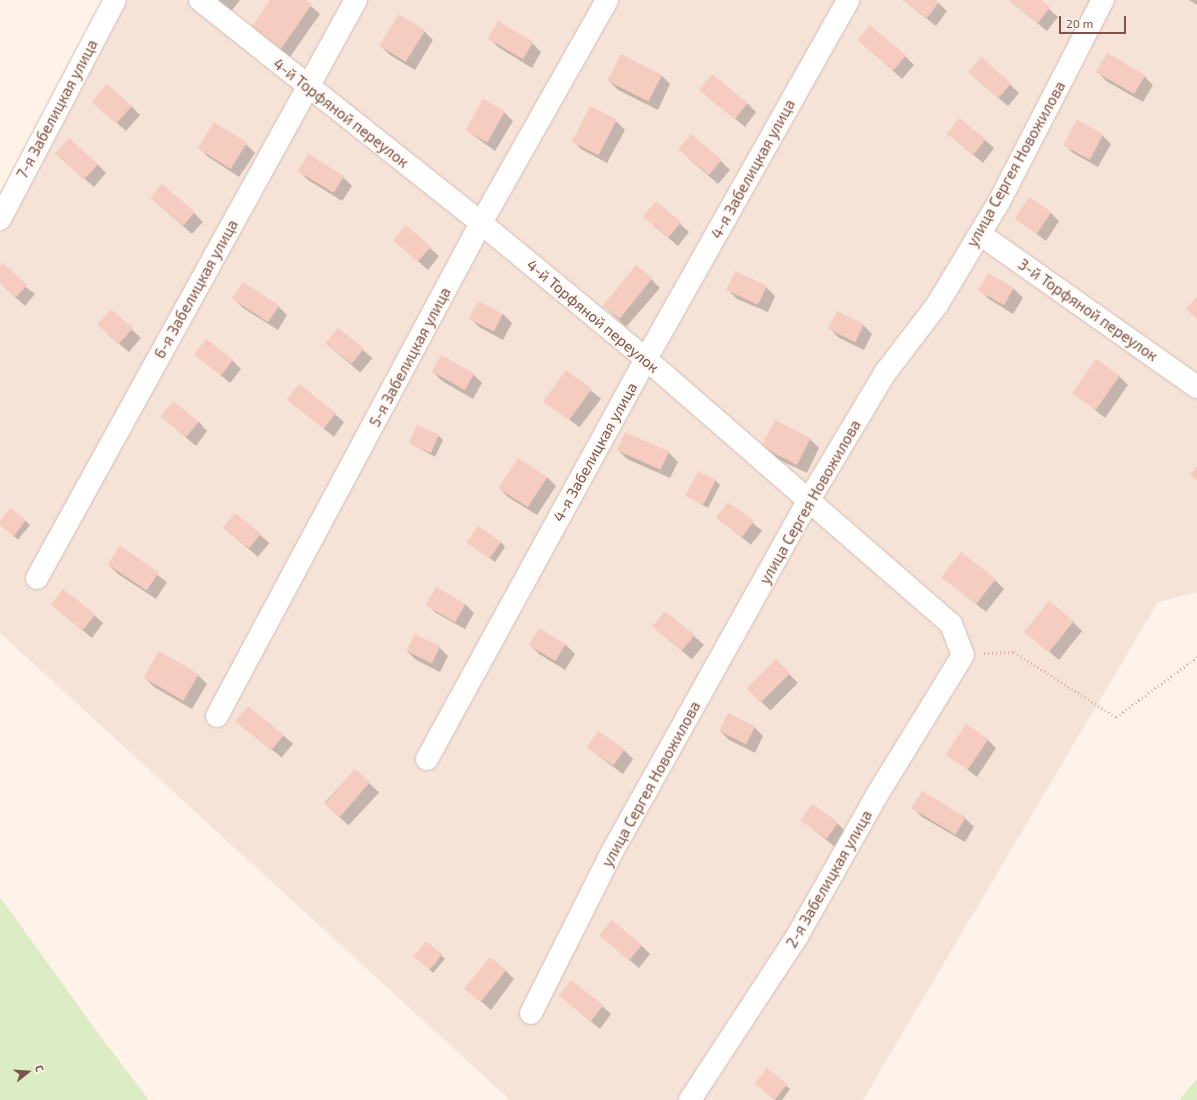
<!DOCTYPE html>
<meta charset="utf-8">
<style>
body{margin:0}
#map{position:relative;width:1197px;height:1100px;overflow:hidden;background:#fef2e9;font-family:"Exo 2",sans-serif}
div>[style]{position:absolute}
.residential>*{inset:0;background:#f6e3d7}
.green>*{inset:0;background:#dcedc6}
.shadow>*{inset:0;background:#0003;transform-origin:0 0}
.building>*{inset:0;background:#f5ccbf;transform-origin:0 0}
.path>*{height:2.5px;margin-top:-1.25px;transform-origin:0;background:repeating-linear-gradient(90deg,#dbaea1 0 1px,transparent 0 4px)}
.roads{filter:drop-shadow(0 0 1px #d4bab0) drop-shadow(0 0 1px #d4bab0)}
.street>*{height:22px;margin:-11px;padding:0 11px;transform-origin:11px;border-radius:11px;background:#fff}
span{translate:-50% -50%;white-space:nowrap;text-align:center;line-height:1.15;-webkit-text-stroke:3px #fff7f1;paint-order:stroke}
.street-label{font-size:15px;color:#7b534a}
.north{position:absolute;left:8px;top:1052px;width:40px;height:40px;-webkit-text-stroke:3px #fff7f1;paint-order:stroke;rotate:73deg;font-size:11px;font-weight:700;line-height:16px;text-align:center;color:#7b534a}
.north::after{content:'';display:block;margin:auto;width:14px;height:18px;background:#7b534a;clip-path:polygon(50% 0,100% 100%,50% 72%,0 100%)}
.scale{position:absolute;left:1059px;top:16px;width:67px;height:18px;box-sizing:border-box;border:2px solid #7b534a;border-top:0;padding-left:5px;font-size:12px;line-height:14px;white-space:nowrap;color:#7b534a;-webkit-text-stroke:3px #fff7f1;paint-order:stroke}
</style>
<div id="map">
<div class="residential">
<div style="clip-path:polygon(127px 0,1197px 0,1197px 592px,1158px 602px,863px 1100px,510px 1100px,0 633px,0 233px)"></div>
</div>
<div class="green">
<div style="clip-path:polygon(0 897px,98px 1033px,149px 1100px,0 1100px)"></div>
<div style="clip-path:polygon(1197px 1079px,1197px 1100px,1179px 1100px)"></div>
</div>
<div class="shadow">
<div style="clip-path:polygon(213px 0,240px 0,230px 13px)"></div>
<div style="clip-path:polygon(271px 0,304px 0,320px 14px,290px 57px,261px 36px)"></div>
<div style="clip-path:polygon(903px 0,935px 0,947px 11px,936px 26px)"></div>
<div style="clip-path:polygon(1009px 0,1039px 0,1058px 17px,1047px 31px)"></div>
<div style="clip-path:polygon(1189px 0,1197px 0,1197px 5px)"></div>
<div style="clip-path:polygon(498px 22px,532px 43px,541px 52px,532px 68px,498px 47px,489px 38px)"></div>
<div style="clip-path:polygon(424px 31px,433px 40px,415px 70px,390px 55px,381px 46px)"></div>
<div style="clip-path:polygon(859px 40px,905px 56px,914px 65px,902px 79px)"></div>
<div style="clip-path:polygon(981px 58px,1019px 93px,1008px 106px,978px 81px)"></div>
<div style="clip-path:polygon(1098px 72px,1144px 76px,1153px 85px,1143px 102px,1106px 81px)"></div>
<div style="clip-path:polygon(661px 75px,670px 84px,658px 110px,618px 90px,609px 81px)"></div>
<div style="clip-path:polygon(701px 90px,748px 104px,756px 112px,745px 127px)"></div>
<div style="clip-path:polygon(131px 106px,140px 115px,126px 131px,102px 110px)"></div>
<div style="clip-path:polygon(504px 112px,513px 121px,495px 151px,466px 130px)"></div>
<div style="clip-path:polygon(616px 121px,625px 130px,607px 163px,581px 149px,572px 140px)"></div>
<div style="clip-path:polygon(948px 134px,985px 140px,994px 148px,983px 163px)"></div>
<div style="clip-path:polygon(1102px 135px,1111px 144px,1098px 167px,1073px 153px,1064px 144px)"></div>
<div style="clip-path:polygon(246px 144px,255px 153px,239px 177px,207px 156px,199px 147px)"></div>
<div style="clip-path:polygon(688px 158px,721px 161px,730px 170px,718px 184px)"></div>
<div style="clip-path:polygon(66px 163px,97px 164px,106px 173px,94px 187px)"></div>
<div style="clip-path:polygon(299px 171px,343px 177px,352px 186px,342px 201px,308px 180px)"></div>
<div style="clip-path:polygon(151px 198px,194px 213px,203px 222px,192px 234px)"></div>
<div style="clip-path:polygon(656px 202px,689px 232px,678px 246px,653px 225px)"></div>
<div style="clip-path:polygon(1050px 212px,1059px 221px,1046px 241px,1017px 219px)"></div>
<div style="clip-path:polygon(394px 240px,430px 248px,439px 256px,428px 270px)"></div>
<div style="clip-path:polygon(0 268px,35px 294px,25px 306px,0 283px)"></div>
<div style="clip-path:polygon(989px 275px,1014px 289px,1023px 298px,1013px 314px,989px 299px,980px 290px)"></div>
<div style="clip-path:polygon(651px 279px,660px 288px,626px 327px,603px 305px)"></div>
<div style="clip-path:polygon(766px 287px,775px 296px,768px 312px,737px 299px,728px 290px)"></div>
<div style="clip-path:polygon(234px 299px,278px 306px,287px 315px,278px 330px,243px 308px)"></div>
<div style="clip-path:polygon(111px 311px,141px 338px,129px 352px,107px 334px)"></div>
<div style="clip-path:polygon(503px 314px,512px 323px,503px 340px,479px 327px,470px 318px)"></div>
<div style="clip-path:polygon(863px 325px,872px 334px,864px 350px,839px 338px,830px 329px)"></div>
<div style="left:338px;top:329px;width:45px;height:19px;rotate:40deg"></div>
<div style="clip-path:polygon(196px 354px,232px 360px,241px 369px,230px 383px)"></div>
<div style="clip-path:polygon(433px 372px,473px 374px,482px 383px,473px 399px,442px 381px)"></div>
<div style="left:566px;top:372px;width:44px;height:36px;rotate:37deg"></div>
<div style="clip-path:polygon(1119px 376px,1128px 385px,1105px 418px,1073px 392px)"></div>
<div style="clip-path:polygon(289px 400px,335px 414px,344px 422px,334px 437px)"></div>
<div style="clip-path:polygon(162px 417px,199px 422px,207px 431px,196px 446px)"></div>
<div style="clip-path:polygon(439px 436px,443px 440px,435px 457px,410px 443px)"></div>
<div style="clip-path:polygon(810px 439px,819px 448px,807px 473px,771px 456px,762px 447px)"></div>
<div style="clip-path:polygon(618px 450px,669px 453px,678px 462px,670px 478px,627px 459px)"></div>
<div style="clip-path:polygon(547px 477px,556px 486px,537px 515px,508px 497px,499px 488px)"></div>
<div style="clip-path:polygon(716px 481px,720px 485px,708px 508px,687px 496px)"></div>
<div style="left:728px;top:503px;width:44px;height:18px;rotate:39deg"></div>
<div style="left:11px;top:509px;width:25px;height:19px;rotate:40deg"></div>
<div style="left:235px;top:514px;width:45px;height:18px;rotate:40deg"></div>
<div style="clip-path:polygon(501px 542px,505px 547px,495px 562px,468px 543px)"></div>
<div style="clip-path:polygon(121px 548px,167px 582px,156px 599px,118px 574px,109px 565px)"></div>
<div style="clip-path:polygon(943px 577px,995px 580px,1004px 589px,986px 612px)"></div>
<div style="clip-path:polygon(427px 604px,465px 604px,474px 613px,465px 629px,436px 613px)"></div>
<div style="clip-path:polygon(52px 605px,94px 615px,103px 623px,92px 638px)"></div>
<div style="left:665px;top:612px;width:51px;height:19px;rotate:40deg"></div>
<div style="clip-path:polygon(1073px 622px,1082px 631px,1059px 660px,1026px 632px)"></div>
<div style="clip-path:polygon(540px 630px,566px 645px,575px 654px,565px 670px,539px 654px,530px 645px)"></div>
<div style="clip-path:polygon(439px 647px,448px 656px,440px 672px,416px 660px,407px 651px)"></div>
<div style="left:776px;top:661px;width:31px;height:39px;rotate:45deg"></div>
<div style="clip-path:polygon(198px 675px,207px 684px,192px 709px,154px 687px,145px 678px)"></div>
<div style="left:248px;top:707px;width:58px;height:18px;rotate:39deg"></div>
<div style="clip-path:polygon(729px 714px,754px 727px,763px 736px,755px 753px,729px 740px,720px 731px)"></div>
<div style="clip-path:polygon(987px 739px,996px 748px,977px 777px,947px 754px)"></div>
<div style="clip-path:polygon(588px 748px,624px 750px,633px 759px,623px 774px)"></div>
<div style="left:355px;top:770px;width:33px;height:45px;rotate:43deg"></div>
<div style="clip-path:polygon(913px 808px,965px 818px,974px 827px,965px 842px,922px 817px)"></div>
<div style="clip-path:polygon(802px 820px,837px 823px,846px 832px,835px 847px)"></div>
<div style="clip-path:polygon(600px 935px,641px 945px,650px 954px,639px 968px)"></div>
<div style="clip-path:polygon(441px 955px,445px 959px,433px 973px,419px 960px)"></div>
<div style="clip-path:polygon(505px 970px,514px 979px,491px 1010px,467px 989px)"></div>
<div style="clip-path:polygon(560px 996px,602px 1006px,611px 1014px,600px 1029px)"></div>
<div style="clip-path:polygon(767px 1069px,790px 1089px,782px 1100px,775px 1100px,760px 1087px)"></div>
</div>
<div class="building">
<div style="clip-path:polygon(270px 0,306px 0,312px 4px,281px 49px,251px 28px)"></div>
<div style="clip-path:polygon(903px 0,936px 0,939px 2px,927px 18px)"></div>
<div style="clip-path:polygon(1008px 0,1041px 0,1050px 7px,1038px 23px)"></div>
<div style="left:399px;top:14px;width:31px;height:37px;rotate:32deg"></div>
<div style="left:498px;top:21px;width:41px;height:20px;rotate:31deg"></div>
<div style="left:870px;top:25px;width:47px;height:20px;rotate:40deg"></div>
<div style="left:1107px;top:53px;width:44px;height:22px;rotate:30deg"></div>
<div style="left:621px;top:54px;width:46px;height:30px;rotate:27deg"></div>
<div style="left:981px;top:57px;width:40px;height:20px;rotate:41deg"></div>
<div style="left:712px;top:74px;width:46px;height:21px;rotate:39deg"></div>
<div style="left:107px;top:84px;width:33px;height:24px;rotate:41deg"></div>
<div style="left:483px;top:99px;width:25px;height:36px;rotate:29deg"></div>
<div style="left:590px;top:106px;width:30px;height:40px;rotate:27deg"></div>
<div style="left:959px;top:118px;width:34px;height:20px;rotate:38deg"></div>
<div style="left:1077px;top:120px;width:30px;height:29px;rotate:28deg"></div>
<div style="left:214px;top:122px;width:39px;height:31px;rotate:32deg"></div>
<div style="left:691px;top:134px;width:40px;height:20px;rotate:40deg"></div>
<div style="left:69px;top:138px;width:39px;height:21px;rotate:42deg"></div>
<div style="left:308px;top:154px;width:42px;height:20px;rotate:31deg"></div>
<div style="left:162px;top:184px;width:43px;height:18px;rotate:40deg"></div>
<div style="left:1029px;top:197px;width:27px;height:26px;rotate:34deg"></div>
<div style="left:656px;top:201px;width:33px;height:20px;rotate:40deg"></div>
<div style="left:406px;top:225px;width:33px;height:20px;rotate:41deg"></div>
<div style="clip-path:polygon(3px 263px,27px 285px,16px 297px,0 283px,0 266px)"></div>
<div style="left:636px;top:265px;width:21px;height:52px;rotate:39deg"></div>
<div style="left:735px;top:271px;width:35px;height:21px;rotate:25deg"></div>
<div style="left:988px;top:273px;width:30px;height:20px;rotate:30deg"></div>
<div style="left:243px;top:282px;width:43px;height:20px;rotate:33deg"></div>
<div style="clip-path:polygon(1197px 296px,1197px 319px,1186px 309px)"></div>
<div style="left:478px;top:301px;width:28px;height:20px;rotate:27deg"></div>
<div style="left:111px;top:309px;width:29px;height:21px;rotate:41deg"></div>
<div style="left:837px;top:311px;width:30px;height:20px;rotate:26deg"></div>
<div style="left:338px;top:328px;width:33px;height:20px;rotate:38deg"></div>
<div style="left:206px;top:339px;width:34px;height:20px;rotate:37deg"></div>
<div style="left:441px;top:355px;width:38px;height:19px;rotate:29deg"></div>
<div style="left:1096px;top:359px;width:29px;height:42px;rotate:35deg"></div>
<div style="left:566px;top:370px;width:32px;height:39px;rotate:36deg"></div>
<div style="left:299px;top:384px;width:47px;height:20px;rotate:38deg"></div>
<div style="left:173px;top:401px;width:33px;height:20px;rotate:39deg"></div>
<div style="left:775px;top:420px;width:40px;height:30px;rotate:27deg"></div>
<div style="left:417px;top:425px;width:24px;height:20px;rotate:24deg"></div>
<div style="left:625px;top:432px;width:48px;height:20px;rotate:24deg"></div>
<div style="left:518px;top:458px;width:35px;height:36px;rotate:33deg"></div>
<div style="clip-path:polygon(1197px 466px,1197px 481px,1190px 475px)"></div>
<div style="left:698px;top:471px;width:20px;height:28px;rotate:27deg"></div>
<div style="left:728px;top:502px;width:32px;height:20px;rotate:36deg"></div>
<div style="left:10px;top:508px;width:20px;height:20px;rotate:37deg"></div>
<div style="left:235px;top:513px;width:33px;height:19px;rotate:38deg"></div>
<div style="left:478px;top:526px;width:28px;height:20px;rotate:35deg"></div>
<div style="left:120px;top:546px;width:47px;height:22px;rotate:34deg"></div>
<div style="left:961px;top:552px;width:44px;height:32px;rotate:38deg"></div>
<div style="left:436px;top:587px;width:34px;height:21px;rotate:30deg"></div>
<div style="left:63px;top:589px;width:41px;height:20px;rotate:38deg"></div>
<div style="left:1049px;top:601px;width:32px;height:40px;rotate:39deg"></div>
<div style="left:665px;top:611px;width:38px;height:20px;rotate:39deg"></div>
<div style="left:539px;top:628px;width:31px;height:20px;rotate:31deg"></div>
<div style="left:415px;top:634px;width:28px;height:19px;rotate:26deg"></div>
<div style="left:159px;top:651px;width:46px;height:31px;rotate:30deg"></div>
<div style="left:776px;top:659px;width:20px;height:42px;rotate:45deg"></div>
<div style="left:248px;top:706px;width:46px;height:20px;rotate:39deg"></div>
<div style="left:728px;top:713px;width:30px;height:20px;rotate:26deg"></div>
<div style="left:966px;top:724px;width:27px;height:37px;rotate:34deg"></div>
<div style="left:598px;top:731px;width:32px;height:20px;rotate:34deg"></div>
<div style="left:355px;top:769px;width:20px;height:46px;rotate:41deg"></div>
<div style="left:922px;top:791px;width:51px;height:20px;rotate:31deg"></div>
<div style="left:812px;top:804px;width:32px;height:20px;rotate:35deg"></div>
<div style="left:612px;top:920px;width:39px;height:20px;rotate:40deg"></div>
<div style="left:426px;top:941px;width:21px;height:20px;rotate:39deg"></div>
<div style="left:490px;top:957px;width:21px;height:41px;rotate:39deg"></div>
<div style="left:571px;top:980px;width:41px;height:20px;rotate:38deg"></div>
<div style="left:767px;top:1068px;width:26px;height:20px;rotate:39deg"></div>
</div>
<div class="path">
<div style="left:984px;top:653px;width:30px;rotate:-2deg"></div>
<div style="left:1014px;top:652px;width:121px;rotate:32.5deg"></div>
<div style="left:1116px;top:717px;width:101px;rotate:-36.5deg"></div>
</div>
<div class="roads">
<div class="street">
<div style="left:200px;top:0;width:359px;rotate:38.4deg"></div>
<div style="left:481px;top:223px;width:214px;rotate:39.5deg"></div>
<div style="left:646px;top:359px;width:404px;rotate:41deg"></div>
<div style="left:951px;top:624px;width:33px;rotate:69deg"></div>
<div style="left:963px;top:655px;width:164px;rotate:121.6deg"></div>
<div style="left:877px;top:795px;width:164px;rotate:119.5deg"></div>
<div style="left:796px;top:938px;width:194px;rotate:123.2deg"></div>
<div style="left:0;top:219px;width:247px;rotate:-62.3deg"></div>
<div style="left:980px;top:234px;width:266px;rotate:35.2deg"></div>
<div style="left:37px;top:578px;width:660px;rotate:-61.11deg"></div>
<div style="left:217px;top:716px;width:559px;rotate:-61.83deg"></div>
<div style="left:481px;top:223px;width:256px;rotate:-60.5deg"></div>
<div style="left:427px;top:759px;width:456px;rotate:-61.3deg"></div>
<div style="left:646px;top:359px;width:412px;rotate:-60.6deg"></div>
<div style="left:531px;top:1013px;width:180px;rotate:-63.3deg"></div>
<div style="left:612px;top:852px;width:403px;rotate:-60.8deg"></div>
<div style="left:809px;top:500px;width:148px;rotate:-59.1deg"></div>
<div style="left:885px;top:373px;width:86px;rotate:-52.6deg"></div>
<div style="left:937px;top:305px;width:122px;rotate:-59deg"></div>
<div style="left:1000px;top:200px;width:225px;rotate:-62.8deg"></div>
</div>
</div>
<div class="street-label">
<span style="left:57px;top:109px;rotate:-62deg">7-я Забелицкая улица</span>
<span style="left:341px;top:113px;rotate:38deg">4-й Торфяной переулок</span>
<span style="left:1016px;top:164px;rotate:-61deg">улица Сергея Новожилова</span>
<span style="left:753px;top:169px;rotate:-61deg">4-я Забелицкая улица</span>
<span style="left:196px;top:289px;rotate:-61deg">6-я Забелицкая улица</span>
<span style="left:1088px;top:310px;rotate:35deg">3-й Торфяной переулок</span>
<span style="left:593px;top:316px;rotate:40deg">4-й Торфяной переулок</span>
<span style="left:410px;top:357px;rotate:-62deg">5-я Забелицкая улица</span>
<span style="left:595px;top:452px;rotate:-61deg">4-я Забелицкая улица</span>
<span style="left:810px;top:502px;rotate:-60deg">улица Сергея Новожилова</span>
<span style="left:651px;top:784px;rotate:-61deg">улица Сергея Новожилова</span>
<span style="left:829px;top:879px;rotate:-60deg">2-я Забелицкая улица</span>
</div>
<div class="north">С</div>
<div class="scale">20 m</div>
</div>
